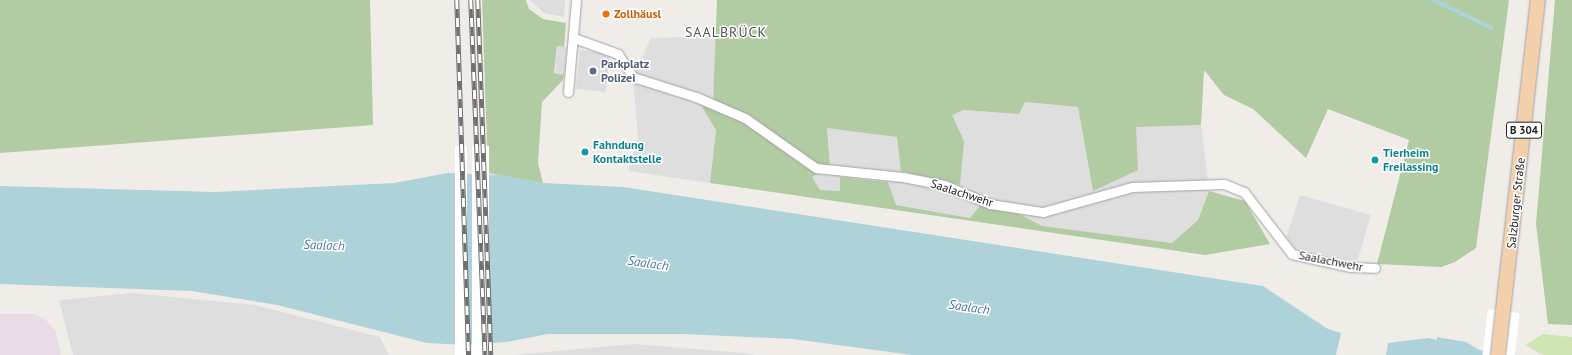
<!DOCTYPE html>
<html>
<head>
<meta charset="utf-8">
<style>
  body { margin:0 }
  #map { position:relative; width:1572px; height:355px; overflow:hidden; background:#f0ede9; font-family:"PT Sans",sans-serif }
  div>[style] { position:absolute }
  [style*='--x'] { left:calc(var(--x)*1px); top:calc(var(--y)*1px); width:calc(var(--w)*1px); rotate:calc(var(--a)*1deg) }
  .residential>* { inset:0; background:#dfdede }
  .industrial>* { inset:0; background:#e9dbe7 }
  .grass>* { inset:0; background:#cfe5b4 }
  .forest>* { inset:0; background:#b1cba2 }
  .parking>* { inset:0; background:#ddd; transform-origin:0 0 }
  .water>* { inset:0; background:#aed2d9 }
  .pier>* { inset:0; background:#fff; transform-origin:0 0 }
  .stream>* { height:3.5px; margin:-1.75px; padding:0 1.75px; transform-origin:1.75px; border-radius:1.75px; background:#aed2d9 }
  .roads { filter:drop-shadow(0 0 1px #a2a2a2) drop-shadow(0 0 1px #a2a2a2) }
  .minor>* { height:9px; margin:-4.5px; padding:0 4.5px; transform-origin:4.5px; border-radius:4.5px; background:#fff }
  .primary>* { height:14px; margin:-7px; padding:0 7px; transform-origin:7px; border-radius:7px; background:#f3cfab }
  .rail>* { height:4.5px; margin-top:-2.25px; transform-origin:0; background:repeating-linear-gradient(90deg,#fff 0 9px,#6f6f6f 0 18px); box-sizing:border-box; border-block:1px solid #6f6f6f }
  .dots>* { width:11px; height:11px; translate:-50% -50%; box-sizing:border-box; border:2px solid #fff; border-radius:50% }
  span { translate:-50% -50%; white-space:nowrap; text-align:center; line-height:1.15; -webkit-text-stroke:3px #fff; paint-order:stroke }
  .shield-label span { padding:1px 3px; background:#fff; border:1px solid; border-radius:3px; -webkit-text-stroke-width:0 }
  .shield-label { font-size:11px; color:#212121; font-weight:700 }
  .food-label { font-size:12px; color:#c56008; font-weight:700 }
  .left { translate:0 -50%; text-align:left }
  .service-label { font-size:12px; color:#4e5e75; font-weight:700 }
  .culture-label { font-size:12px; color:#0d838f; font-weight:700 }
  .street-label { font-size:12px; color:#212121 }
  .water-label { font-size:13px; color:#4f7999; font-style:italic }
  .quarter-label { font-size:14px; color:#545454; letter-spacing:1px }
</style>
</head>
<body>
<div id="map">
  <div class="residential">
    <i style="clip-path:polygon(716px 36px,713px 104px,696px 97px,716px 130px,710px 183px,628px 171px,638px 139px,633px 77px,651px 38px)"></i>
    <i style="clip-path:polygon(1025px 102px,1078px 107px,1093px 191px,1136px 127px,1201px 125px,1209px 191px,1198px 220px,1172px 243px,1099px 235px,1042px 226px,987px 197px,970px 218px,896px 205px,888px 182px,840px 177px,840px 191px,820px 190px,811px 176px,830px 167px,827px 128px,964px 141px,951px 115px,964px 110px,1019px 114px)"></i>
    <i style="clip-path:polygon(1300px 195px,1371px 215px,1357px 262px,1295px 248px,1286px 238px)"></i>
    <i style="clip-path:polygon(132px 293px,255px 305px,380px 337px,389px 355px,73px 355px,59px 300px)"></i>
    <i style="clip-path:polygon(633px 344px,744px 353px,756px 355px,513px 355px)"></i>
  </div>
  <div class="industrial">
    <i style="clip-path:polygon(0 314px,34px 314px,45px 319px,56px 332px,61px 355px,0 355px)"></i>
  </div>
  <div class="grass">
    <i style="clip-path:polygon(1543px 334px,1572px 337px,1572px 355px,1543px 355px,1525px 345px)"></i>
  </div>
  <div class="forest">
    <i style="clip-path:polygon(0 0,370px 0,373px 125px,0 153px)"></i>
    <i style="clip-path:polygon(482px 0,526px 0,529px 9px,543px 19px,566px 23px,564px 47px,557px 46px,554px 73px,564px 74px,563px 80px,542px 102px,538px 163px,543px 183px,488px 173px)"></i>
    <i style="clip-path:polygon(717px 0,1509px 0,1476px 248px,1455px 262px,1441px 267px,1377px 264px,1409px 140px,1328px 109px,1306px 158px,1253px 109px,1224px 95px,1204px 70px,1201px 125px,1136px 127px,1138px 170px,1093px 191px,1078px 107px,1025px 102px,1019px 114px,964px 110px,952px 115px,964px 141px,960px 185px,901px 171px,897px 137px,827px 128px,830px 167px,812px 177px,820px 190px,840px 191px,840px 177px,888px 182px,896px 205px,970px 218px,987px 197px,1042px 226px,1172px 243px,1198px 220px,1209px 191px,1245px 201px,1270px 244px,1205px 255px,710px 183px,716px 130px,696px 97px,713px 104px)"></i>
    <i style="clip-path:polygon(1555px 0,1572px 0,1572px 325px,1548px 324px,1536px 224px)"></i>
  </div>
  <div class="parking">
    <i style="clip-path:polygon(530px 0,565px 0,564px 17px,544px 13px)"></i>
    <i style="left:557px;top:46px;width:13px;height:28px;rotate:4deg"></i>
    <i style="left:580px;top:50px;width:30px;height:39px;rotate:6deg"></i>
  </div>
  <div class="water">
    <i style="clip-path:polygon(448px 173px,501px 175px,543px 183px,623px 187px,1263px 286px,1328px 329px,1341px 333px,1336px 355px,912px 355px,793px 339px,684px 334px,548px 334px,507px 342px,465px 345px,427px 343px,277px 305px,192px 291px,0 284px,0 186px,215px 192px,394px 183px)"></i>
    <i style="clip-path:polygon(1437px 337px,1466px 342px,1479px 350px,1507px 355px,1386px 355px,1388px 343px,1428px 338px,1437px 340px)"></i>
  </div>
  <div class="pier">
    <i style="left:455px;top:146px;width:12px;height:209px"></i>
    <i style="left:472px;top:146px;width:17px;height:209px"></i>
    <i style="left:1488px;top:309px;width:32px;height:46px;rotate:7deg"></i>
  </div>
  <div class="stream">
    <i style="--x:1434;--y:0;--w:64;--a:25.8"></i>
  </div>
  <div class="roads">
    <div class="minor">
      <i style="--x:574;--y:38;--w:47;--a:20"></i>
      <i style="--x:618;--y:54;--w:27;--a:57"></i>
      <i style="--x:633;--y:77;--w:66;--a:17.6"></i>
      <i style="--x:696;--y:97;--w:53;--a:23.2"></i>
      <i style="--x:745;--y:118;--w:87;--a:35.2"></i>
      <i style="--x:816;--y:168;--w:87;--a:5.9"></i>
      <i style="--x:903;--y:177;--w:42;--a:11"></i>
      <i style="--x:944;--y:185;--w:50;--a:22.4"></i>
      <i style="--x:990;--y:204;--w:54;--a:8.6"></i>
      <i style="--x:1043;--y:212;--w:92;--a:-15.7"></i>
      <i style="--x:1132;--y:187;--w:92;--a:-1.9"></i>
      <i style="--x:1224;--y:184;--w:22;--a:22"></i>
      <i style="--x:1244;--y:192;--w:78;--a:52.3"></i>
      <i style="--x:1292;--y:254;--w:59;--a:12.6"></i>
      <i style="--x:1350;--y:267;--w:25;--a:2"></i>
      <i style="--x:568;--y:92;--w:92;--a:-85"></i>
    </div>
    <div class="primary">
      <i style="--x:1498;--y:355;--w:357;--a:-83.6"></i>
    </div>
  </div>
  <div class="rail">
    <i style="--x:457;--y:0;--w:355;--a:88.1"></i>
    <i style="--x:471;--y:0;--w:355;--a:87.7"></i>
    <i style="--x:478;--y:0;--w:355;--a:87.9"></i>
  </div>
  <div class="dots">
    <i style="left:606px;top:14px;background:#e8710a"></i>
    <i style="left:593px;top:71px;background:#5c6f8a"></i>
    <i style="left:585px;top:152px;background:#0f9aa8"></i>
    <i style="left:1375px;top:160px;background:#0f9aa8"></i>
  </div>
  <div class="shield-label">
    <span style="left:1524px;top:130px">B 304</span>
  </div>
  <div class="food-label">
    <span class="left" style="left:614px;top:14px">Zollhäusl</span>
  </div>
  <div class="service-label">
    <span class="left" style="left:601px;top:71px">Parkplatz<br>Polizei</span>
  </div>
  <div class="culture-label">
    <span class="left" style="left:593px;top:152px">Fahndung<br>Kontaktstelle</span>
    <span class="left" style="left:1383px;top:160px">Tierheim<br>Freilassing</span>
  </div>
  <div class="street-label">
    <span style="left:962px;top:193px;rotate:18deg">Saalachwehr</span>
    <span style="left:1516px;top:203px;rotate:-84deg">Salzburger Straße</span>
    <span style="left:1331px;top:261px;rotate:11deg">Saalachwehr</span>
  </div>
  <div class="water-label">
    <span style="left:324px;top:246px;rotate:2deg">Saalach</span>
    <span style="left:648px;top:264px;rotate:8deg">Saalach</span>
    <span style="left:969px;top:308px;rotate:8deg">Saalach</span>
  </div>
  <div class="quarter-label">
    <span style="left:726px;top:32px">SAALBRÜCK</span>
  </div>
</div>
</body>
</html>
